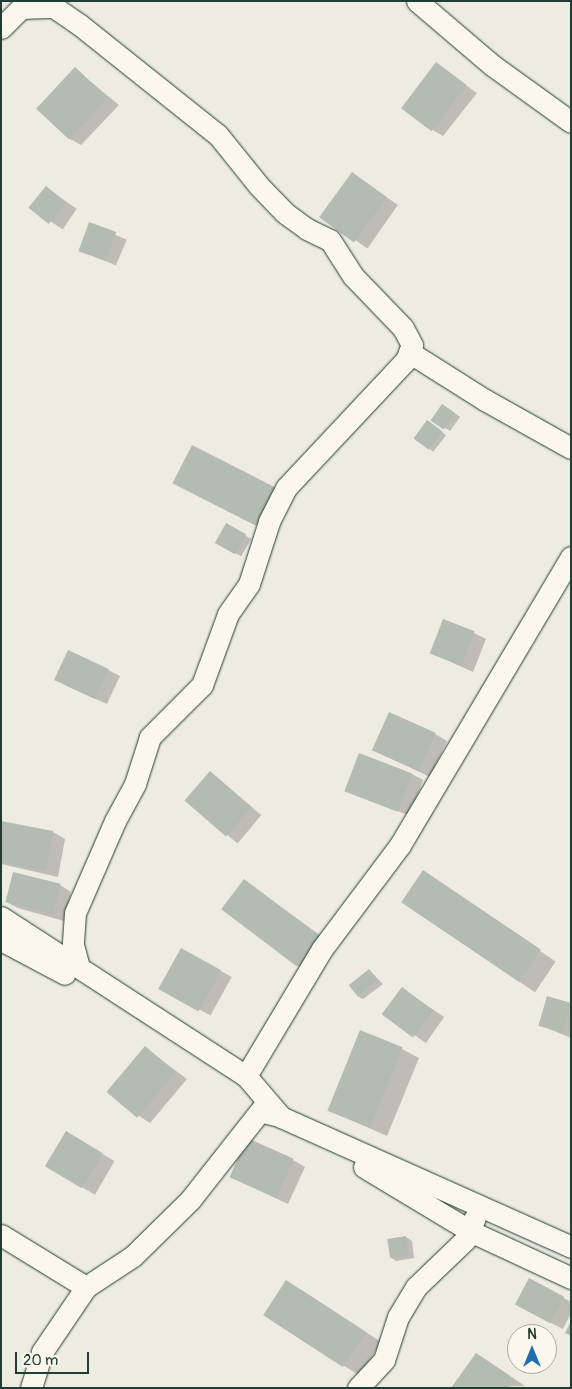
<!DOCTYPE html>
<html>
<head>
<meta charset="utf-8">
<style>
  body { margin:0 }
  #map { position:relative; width:572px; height:1389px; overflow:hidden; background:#eeece1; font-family:Pangolin,sans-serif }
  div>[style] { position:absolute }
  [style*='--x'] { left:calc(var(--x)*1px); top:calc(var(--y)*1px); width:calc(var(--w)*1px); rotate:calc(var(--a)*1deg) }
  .shadow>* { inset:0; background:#0003; transform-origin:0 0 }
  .building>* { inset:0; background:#b4bbb0; transform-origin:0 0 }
  .roads { filter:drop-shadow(0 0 1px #1f3d34) drop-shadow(0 0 1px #1f3d34) }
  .street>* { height:21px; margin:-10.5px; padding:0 10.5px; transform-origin:10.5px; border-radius:10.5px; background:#fbf7ec }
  span { translate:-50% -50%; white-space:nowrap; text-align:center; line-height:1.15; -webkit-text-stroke:5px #fbf7ec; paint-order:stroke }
  .frame { position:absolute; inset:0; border:2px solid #1f3d34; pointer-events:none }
  .north { position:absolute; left:507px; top:1324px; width:50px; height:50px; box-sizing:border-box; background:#fbf7ec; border:1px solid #a3ada2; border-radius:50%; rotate:0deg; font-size:14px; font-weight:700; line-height:20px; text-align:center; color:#1f3d34 }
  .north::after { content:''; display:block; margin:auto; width:18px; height:22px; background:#1f6fb2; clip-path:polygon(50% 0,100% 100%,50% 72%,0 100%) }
  .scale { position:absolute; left:15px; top:1352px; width:74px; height:22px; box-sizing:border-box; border:2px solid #1f3d34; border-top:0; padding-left:6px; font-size:15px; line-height:18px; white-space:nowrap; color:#1f3d34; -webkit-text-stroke:4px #fbf7ec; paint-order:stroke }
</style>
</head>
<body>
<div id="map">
  <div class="shadow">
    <i style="clip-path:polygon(436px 64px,477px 93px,443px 136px,431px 129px)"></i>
    <i style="clip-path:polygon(75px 69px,119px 105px,81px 145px,70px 139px)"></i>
    <i style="left:352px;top:173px;width:56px;height:53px;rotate:35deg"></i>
    <i style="left:46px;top:188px;width:37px;height:25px;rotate:34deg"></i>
    <i style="left:90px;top:224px;width:40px;height:28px;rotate:23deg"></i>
    <i style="clip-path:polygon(448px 408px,460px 417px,450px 431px,432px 420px)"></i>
    <i style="left:428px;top:421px;width:23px;height:21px;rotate:38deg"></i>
    <i style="left:227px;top:525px;width:28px;height:20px;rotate:30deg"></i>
    <i style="clip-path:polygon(474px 633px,486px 639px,473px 672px,431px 653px)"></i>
    <i style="clip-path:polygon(108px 670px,120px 676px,107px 704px,67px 686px)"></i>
    <i style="clip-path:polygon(435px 734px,447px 741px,430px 777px,373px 750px)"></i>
    <i style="left:210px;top:772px;width:67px;height:37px;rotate:40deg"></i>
    <i style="clip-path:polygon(412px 774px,423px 780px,410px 816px,346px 790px)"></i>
    <i style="clip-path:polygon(2px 822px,53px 832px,65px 839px,58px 877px,1px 864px)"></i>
    <i style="left:423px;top:872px;width:160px;height:37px;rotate:34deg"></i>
    <i style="clip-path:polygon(14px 873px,60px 885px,71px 892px,64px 921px,18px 908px,6px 902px)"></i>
    <i style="clip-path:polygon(245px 881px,335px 946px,313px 975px,296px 965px)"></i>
    <i style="left:181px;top:949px;width:58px;height:44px;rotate:29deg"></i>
    <i style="clip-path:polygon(369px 970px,383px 984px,363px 999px,357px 996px)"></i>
    <i style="clip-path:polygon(413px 996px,444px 1017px,426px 1043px,383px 1014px)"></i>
    <i style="clip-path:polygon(548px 998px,571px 1005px,571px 1038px,540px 1025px)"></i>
    <i style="clip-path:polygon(145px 1048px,187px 1079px,150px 1123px,139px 1116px)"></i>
    <i style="clip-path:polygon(402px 1049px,419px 1058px,387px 1136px,329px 1110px)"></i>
    <i style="left:66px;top:1133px;width:56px;height:39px;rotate:30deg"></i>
    <i style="clip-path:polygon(293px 1160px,305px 1167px,288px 1204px,231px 1177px)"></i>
    <i style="clip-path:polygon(406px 1237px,412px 1241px,414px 1258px,396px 1261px,390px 1257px,388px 1240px)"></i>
    <i style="clip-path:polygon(529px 1279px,571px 1302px,571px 1313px,563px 1329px,528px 1311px)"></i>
    <i style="clip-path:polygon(303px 1291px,381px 1342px,360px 1376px,264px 1315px)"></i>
    <i style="clip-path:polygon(477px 1354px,488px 1361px,525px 1386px,453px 1388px)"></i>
  </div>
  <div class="building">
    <i style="left:436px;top:62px;width:38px;height:58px;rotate:37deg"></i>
    <i style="left:75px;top:67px;width:45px;height:57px;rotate:43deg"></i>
    <i style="left:352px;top:172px;width:43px;height:56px;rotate:36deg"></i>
    <i style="left:46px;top:186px;width:26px;height:28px;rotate:39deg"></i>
    <i style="left:89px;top:222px;width:29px;height:31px;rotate:20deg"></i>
    <i style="left:442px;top:404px;width:16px;height:20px;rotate:35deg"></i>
    <i style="left:427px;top:420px;width:19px;height:23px;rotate:36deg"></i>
    <i style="left:192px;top:445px;width:94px;height:43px;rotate:27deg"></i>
    <i style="left:226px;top:523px;width:23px;height:23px;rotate:29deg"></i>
    <i style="left:443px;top:619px;width:34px;height:37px;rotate:21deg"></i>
    <i style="left:68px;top:650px;width:45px;height:33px;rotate:25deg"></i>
    <i style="left:389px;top:712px;width:51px;height:42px;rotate:24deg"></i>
    <i style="left:359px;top:753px;width:57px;height:41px;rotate:21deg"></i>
    <i style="left:210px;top:771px;width:55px;height:39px;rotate:41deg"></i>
    <i style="clip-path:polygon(1px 821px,53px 831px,46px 871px,1px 862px)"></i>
    <i style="left:423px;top:870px;width:142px;height:39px;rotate:34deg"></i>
    <i style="left:13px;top:872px;width:49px;height:31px;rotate:14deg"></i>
    <i style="left:244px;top:879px;width:94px;height:38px;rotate:37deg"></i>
    <i style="left:181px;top:948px;width:46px;height:47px;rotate:29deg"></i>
    <i style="left:369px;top:969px;width:14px;height:26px;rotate:51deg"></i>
    <i style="left:402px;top:987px;width:39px;height:34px;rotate:37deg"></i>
    <i style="left:547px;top:996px;width:25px;height:31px;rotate:16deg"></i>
    <i style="left:360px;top:1030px;width:46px;height:87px;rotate:22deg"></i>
    <i style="left:145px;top:1046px;width:40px;height:60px;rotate:40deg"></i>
    <i style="left:66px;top:1131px;width:43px;height:41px;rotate:31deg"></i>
    <i style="left:247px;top:1138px;width:51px;height:43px;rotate:24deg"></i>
    <i style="left:406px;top:1236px;width:19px;height:19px;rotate:81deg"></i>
    <i style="left:529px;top:1278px;width:40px;height:30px;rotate:28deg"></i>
    <i style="left:286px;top:1280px;width:95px;height:42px;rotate:33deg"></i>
    <i style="clip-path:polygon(571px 1321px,571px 1336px,565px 1333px)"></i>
    <i style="clip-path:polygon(476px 1353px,514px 1379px,507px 1388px,451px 1388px)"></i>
  </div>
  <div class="roads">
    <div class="street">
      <i style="--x:45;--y:1;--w:42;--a:34.4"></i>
      <i style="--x:80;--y:25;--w:176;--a:38.6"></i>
      <i style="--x:218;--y:135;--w:65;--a:51.2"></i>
      <i style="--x:259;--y:186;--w:37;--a:46"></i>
      <i style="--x:285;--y:213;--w:27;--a:36"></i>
      <i style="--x:307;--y:229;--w:25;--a:26"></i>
      <i style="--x:330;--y:240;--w:43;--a:57.4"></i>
      <i style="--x:353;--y:276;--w:72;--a:46.1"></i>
      <i style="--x:403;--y:328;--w:19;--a:62"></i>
      <i style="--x:412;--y:345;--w:16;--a:112"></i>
      <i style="--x:406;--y:360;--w:175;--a:133.2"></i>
      <i style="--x:286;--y:488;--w:38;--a:117"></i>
      <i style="--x:269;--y:522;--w:65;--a:107.9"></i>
      <i style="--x:249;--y:584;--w:37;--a:125"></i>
      <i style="--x:228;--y:614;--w:76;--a:110.1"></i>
      <i style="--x:202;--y:685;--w:74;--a:135"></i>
      <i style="--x:150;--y:737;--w:49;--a:107.7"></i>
      <i style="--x:135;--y:784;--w:42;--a:118.4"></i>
      <i style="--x:115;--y:821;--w:100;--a:113.5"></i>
      <i style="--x:75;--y:913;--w:32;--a:94"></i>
      <i style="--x:73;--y:945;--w:23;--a:75"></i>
      <i style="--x:417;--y:1;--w:99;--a:40.5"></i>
      <i style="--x:492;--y:65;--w:97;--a:35.8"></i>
      <i style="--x:1;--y:28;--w:28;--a:-45"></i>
      <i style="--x:21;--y:8;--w:33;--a:-2"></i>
      <i style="--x:409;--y:352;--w:90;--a:32.3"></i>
      <i style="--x:485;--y:400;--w:98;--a:29.2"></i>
      <i style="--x:1;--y:917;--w:292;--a:33"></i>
      <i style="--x:246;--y:1076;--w:54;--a:49.5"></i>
      <i style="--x:281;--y:1117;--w:318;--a:24.1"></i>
      <i style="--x:1;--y:940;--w:72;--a:28"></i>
      <i style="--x:246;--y:1076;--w:148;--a:-59.1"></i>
      <i style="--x:322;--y:949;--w:130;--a:-53.1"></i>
      <i style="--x:400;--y:845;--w:335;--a:-59.3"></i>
      <i style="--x:364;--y:1167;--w:126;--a:31"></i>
      <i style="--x:472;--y:1232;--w:109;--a:24.9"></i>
      <i style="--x:1;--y:1235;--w:100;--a:31.5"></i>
      <i style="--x:31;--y:1388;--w:38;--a:-73"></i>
      <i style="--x:42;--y:1352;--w:78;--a:-55.9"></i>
      <i style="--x:86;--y:1287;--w:56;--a:-33.4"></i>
      <i style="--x:133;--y:1256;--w:80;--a:-44.5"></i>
      <i style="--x:190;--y:1200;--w:120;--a:-51.8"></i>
      <i style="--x:264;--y:1106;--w:6;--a:99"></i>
      <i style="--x:263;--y:1112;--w:13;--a:13"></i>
      <i style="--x:358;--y:1388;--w:38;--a:-47"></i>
      <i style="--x:384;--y:1360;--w:45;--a:-72"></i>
      <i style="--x:398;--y:1317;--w:35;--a:-59"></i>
      <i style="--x:416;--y:1287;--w:68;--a:-43.8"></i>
      <i style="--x:465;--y:1240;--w:24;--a:-66"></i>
    </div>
  </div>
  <div class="frame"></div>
  <div class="north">N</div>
  <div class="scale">20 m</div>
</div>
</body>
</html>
